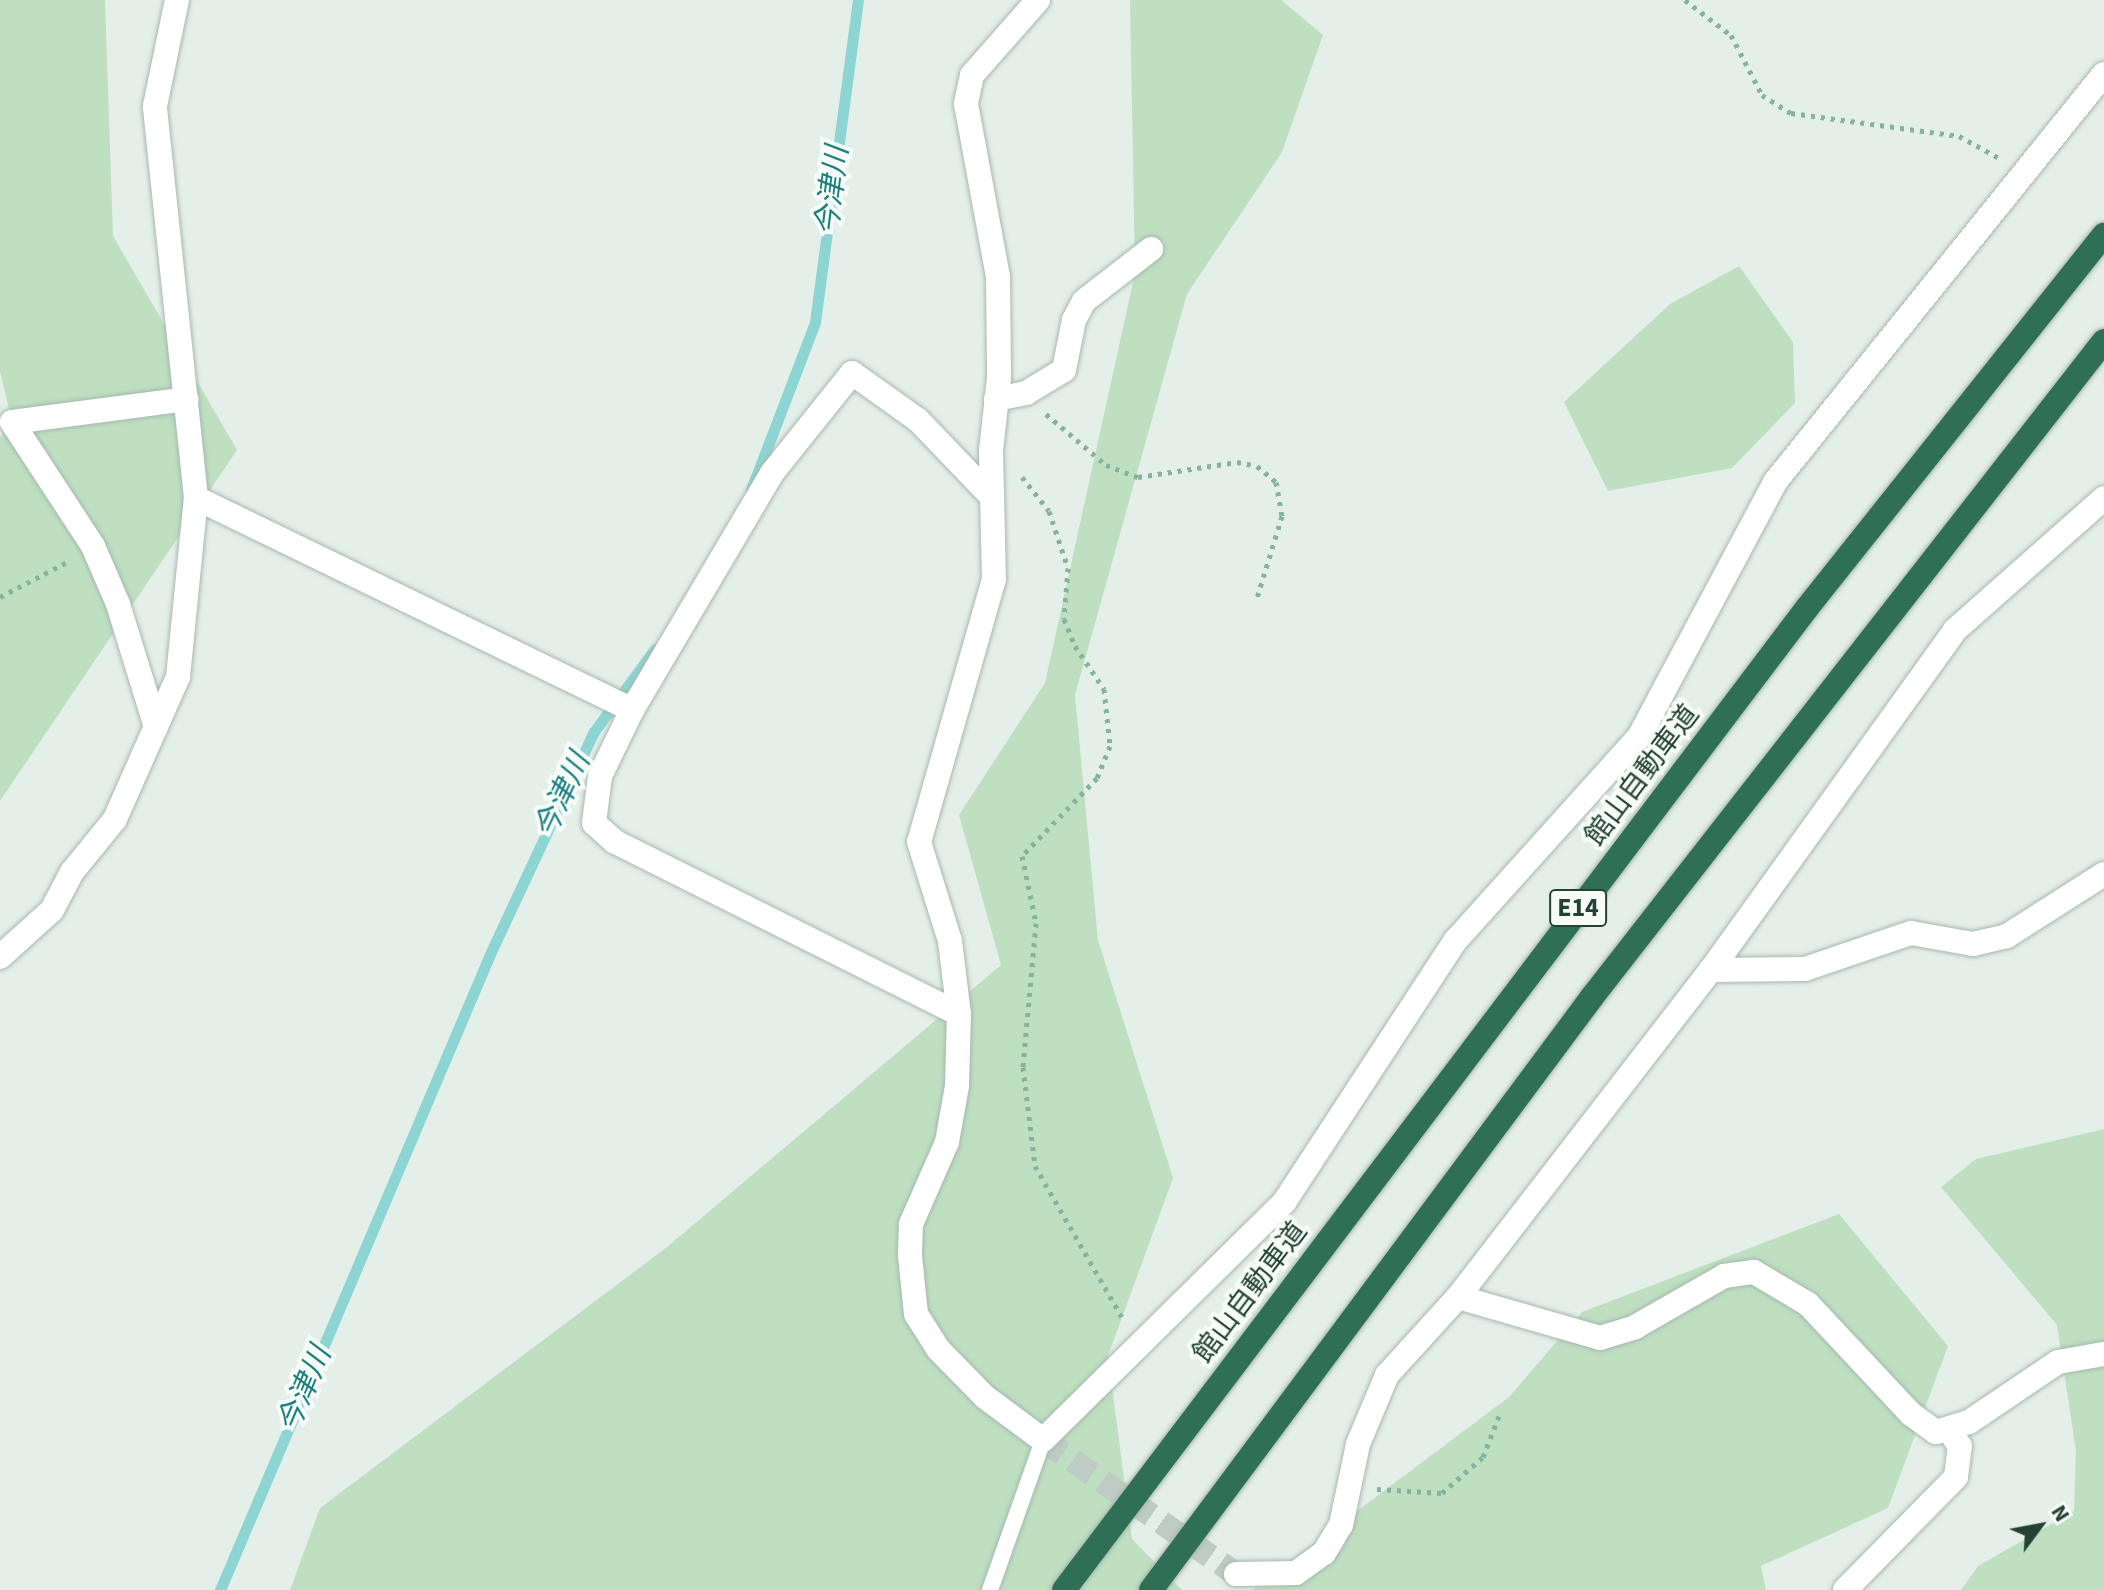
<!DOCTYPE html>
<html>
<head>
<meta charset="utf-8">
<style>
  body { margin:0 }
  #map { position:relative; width:2104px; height:1590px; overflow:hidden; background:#e5efe9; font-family:"Source Sans 3","Noto Sans JP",sans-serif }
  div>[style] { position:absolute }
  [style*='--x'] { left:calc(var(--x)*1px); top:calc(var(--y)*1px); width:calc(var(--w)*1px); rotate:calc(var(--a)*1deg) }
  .green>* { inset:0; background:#bee0c1 }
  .stream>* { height:11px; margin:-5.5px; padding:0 5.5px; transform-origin:5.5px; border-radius:5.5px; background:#8dd5d3 }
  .street-tunnel>* { height:24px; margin-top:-12px; transform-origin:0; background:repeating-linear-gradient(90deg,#beccc5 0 24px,transparent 0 36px) }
  .path>* { height:5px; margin-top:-2.5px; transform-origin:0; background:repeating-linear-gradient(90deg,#85b39d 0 4px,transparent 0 10px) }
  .roads { filter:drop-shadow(0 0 2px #a7b8af) drop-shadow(0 0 2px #a7b8af) }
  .lane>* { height:16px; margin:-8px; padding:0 8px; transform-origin:8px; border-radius:8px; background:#fff }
  .street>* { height:24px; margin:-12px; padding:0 12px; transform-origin:12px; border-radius:12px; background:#fff }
  .secondary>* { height:24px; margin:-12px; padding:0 12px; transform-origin:12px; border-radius:12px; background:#fff }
  .highway>* { height:24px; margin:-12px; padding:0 12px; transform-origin:12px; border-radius:12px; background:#2e6f56 }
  span { translate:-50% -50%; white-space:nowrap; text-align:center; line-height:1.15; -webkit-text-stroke:8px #f6fbf8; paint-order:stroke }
  .shield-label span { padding:2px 6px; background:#f6fbf8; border:2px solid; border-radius:6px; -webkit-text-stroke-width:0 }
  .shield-label { font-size:26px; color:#234234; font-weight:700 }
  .street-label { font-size:28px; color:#234234 }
  .water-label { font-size:30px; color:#1b8080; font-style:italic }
  .north { position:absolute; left:2000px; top:1486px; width:80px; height:80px; -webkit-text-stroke:6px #f6fbf8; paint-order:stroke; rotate:58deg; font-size:22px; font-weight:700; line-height:32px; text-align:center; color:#234234 }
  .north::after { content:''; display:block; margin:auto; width:28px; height:36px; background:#234234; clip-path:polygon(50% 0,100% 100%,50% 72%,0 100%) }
</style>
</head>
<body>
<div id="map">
  <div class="green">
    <i style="clip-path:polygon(0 0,105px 0,113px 236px,237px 450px,0 801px,0 437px,12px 422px,0 371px)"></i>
    <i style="clip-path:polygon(1130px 0,1281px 0,1323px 35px,1282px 152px,1187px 294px,1075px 695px,1098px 940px,1173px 1178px,1108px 1356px,1132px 1539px,1182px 1590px,290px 1590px,320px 1508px,667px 1247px,1001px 965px,959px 815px,1045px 683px,1135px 273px)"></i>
    <i style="clip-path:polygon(1739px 266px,1793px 342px,1795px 403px,1732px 468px,1608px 491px,1564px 402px,1670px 304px)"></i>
    <i style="clip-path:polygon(2104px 1129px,2104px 1590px,1961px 1590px,1978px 1566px,2074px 1511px,2076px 1451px,2057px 1325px,1941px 1187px,1976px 1159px)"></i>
    <i style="clip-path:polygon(1839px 1214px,1948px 1346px,1888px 1508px,1761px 1566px,1766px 1590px,1252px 1590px,1509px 1397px,1582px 1312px)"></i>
  </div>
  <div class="stream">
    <i style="--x:751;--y:490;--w:180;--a:-69.1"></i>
    <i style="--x:815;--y:322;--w:325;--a:-82.4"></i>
    <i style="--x:220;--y:1590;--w:693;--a:-66.99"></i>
    <i style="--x:491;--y:952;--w:242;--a:-65"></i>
    <i style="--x:593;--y:733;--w:104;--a:-53.6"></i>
  </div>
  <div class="street-tunnel">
    <i style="--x:1043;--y:1440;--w:235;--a:34.8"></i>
  </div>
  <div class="path">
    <i style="--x:1685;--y:0;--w:58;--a:37.3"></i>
    <i style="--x:1731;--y:35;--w:68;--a:62.7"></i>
    <i style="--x:1762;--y:95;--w:34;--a:32"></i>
    <i style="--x:1791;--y:113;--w:170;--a:7.8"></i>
    <i style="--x:1959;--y:136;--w:46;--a:28.8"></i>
    <i style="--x:1046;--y:414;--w:79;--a:40.4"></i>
    <i style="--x:1106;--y:465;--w:34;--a:21"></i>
    <i style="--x:1138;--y:477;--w:100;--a:-8.6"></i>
    <i style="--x:1237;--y:462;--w:20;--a:11"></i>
    <i style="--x:1257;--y:466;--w:25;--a:40"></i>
    <i style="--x:1276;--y:482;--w:35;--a:80"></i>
    <i style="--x:1282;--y:516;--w:86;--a:107"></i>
    <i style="--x:1022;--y:477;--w:43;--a:51.5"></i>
    <i style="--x:1049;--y:511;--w:60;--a:71.6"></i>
    <i style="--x:1068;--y:568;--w:51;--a:94.5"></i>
    <i style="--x:1064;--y:619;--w:29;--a:68"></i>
    <i style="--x:1075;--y:646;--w:52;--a:56"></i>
    <i style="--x:1104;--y:689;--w:57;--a:84"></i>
    <i style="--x:1110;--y:746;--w:35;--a:112"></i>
    <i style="--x:1097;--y:778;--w:108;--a:133.9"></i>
    <i style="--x:1022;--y:856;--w:68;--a:78.2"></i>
    <i style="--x:1036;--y:923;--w:145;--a:95.2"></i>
    <i style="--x:1023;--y:1067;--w:100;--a:83.1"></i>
    <i style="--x:1035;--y:1166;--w:179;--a:60.1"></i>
    <i style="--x:0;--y:597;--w:78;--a:-27.6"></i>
    <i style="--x:1377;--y:1489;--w:65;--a:3.5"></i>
    <i style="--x:1442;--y:1493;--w:55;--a:-41.3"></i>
    <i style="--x:1483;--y:1457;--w:44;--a:-68.7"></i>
  </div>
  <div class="roads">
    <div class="lane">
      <i style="--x:990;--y:1590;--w:159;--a:-70.5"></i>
    </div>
    <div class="street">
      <i style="--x:1038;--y:0;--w:100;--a:131.3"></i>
      <i style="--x:972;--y:75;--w:30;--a:102"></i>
      <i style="--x:966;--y:104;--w:176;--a:79.5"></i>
      <i style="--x:998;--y:277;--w:101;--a:89.4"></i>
      <i style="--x:999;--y:378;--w:72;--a:96.3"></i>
      <i style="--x:991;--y:450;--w:129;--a:88.7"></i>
      <i style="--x:994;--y:579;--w:273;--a:105.9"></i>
      <i style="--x:919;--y:842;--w:104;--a:72.6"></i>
      <i style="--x:950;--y:941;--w:74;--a:83"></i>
      <i style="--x:959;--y:1014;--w:72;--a:91.6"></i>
      <i style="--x:957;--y:1086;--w:57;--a:100.1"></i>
      <i style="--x:947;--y:1142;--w:90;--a:113.7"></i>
      <i style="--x:911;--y:1224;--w:32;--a:92"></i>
      <i style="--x:910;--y:1256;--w:58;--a:84.1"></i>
      <i style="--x:916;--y:1314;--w:41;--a:57.8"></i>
      <i style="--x:938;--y:1349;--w:67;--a:45.6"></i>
      <i style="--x:985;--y:1397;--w:72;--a:36.6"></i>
      <i style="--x:1043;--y:1440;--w:340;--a:-44.6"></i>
      <i style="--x:1285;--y:1201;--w:312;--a:-56.8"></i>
      <i style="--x:1456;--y:940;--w:273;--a:-48"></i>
      <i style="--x:1639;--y:737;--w:289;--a:-61.9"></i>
      <i style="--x:1775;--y:482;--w:524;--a:-51.12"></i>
      <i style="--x:996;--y:399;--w:31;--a:-11"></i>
      <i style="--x:1026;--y:393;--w:44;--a:-31.2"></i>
      <i style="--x:1064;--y:370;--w:51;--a:-78.7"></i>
      <i style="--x:1074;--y:320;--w:21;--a:-62"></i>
      <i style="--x:1084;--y:301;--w:85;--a:-37.8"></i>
      <i style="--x:196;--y:498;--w:485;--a:25.9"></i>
      <i style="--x:156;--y:727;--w:129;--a:-107.2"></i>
      <i style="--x:118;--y:604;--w:63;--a:-113.3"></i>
      <i style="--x:93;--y:546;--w:148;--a:-123.2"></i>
      <i style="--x:12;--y:422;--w:176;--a:-7.5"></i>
      <i style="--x:1711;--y:970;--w:94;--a:-0.6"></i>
      <i style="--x:1805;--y:969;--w:112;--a:-18.8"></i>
      <i style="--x:1911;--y:933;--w:63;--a:10.1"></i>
      <i style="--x:1973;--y:944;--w:35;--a:-13"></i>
      <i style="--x:2007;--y:936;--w:115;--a:-32.6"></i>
      <i style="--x:959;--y:1014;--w:385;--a:-153.4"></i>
      <i style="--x:615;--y:842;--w:28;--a:-138"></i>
      <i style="--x:594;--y:823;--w:47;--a:-82.7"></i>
      <i style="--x:600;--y:776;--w:73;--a:-64.1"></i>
      <i style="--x:632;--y:710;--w:275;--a:-59.4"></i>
      <i style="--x:772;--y:473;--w:128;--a:-51.3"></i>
      <i style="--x:852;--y:373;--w:81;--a:35.5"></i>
      <i style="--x:918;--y:420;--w:105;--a:46.2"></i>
      <i style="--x:1458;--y:1297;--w:148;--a:16.1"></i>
      <i style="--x:1600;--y:1338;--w:37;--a:-17"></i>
      <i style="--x:1635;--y:1327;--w:103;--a:-29.8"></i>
      <i style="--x:1724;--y:1276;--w:30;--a:-8"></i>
      <i style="--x:1754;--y:1272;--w:63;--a:30.7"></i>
      <i style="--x:1808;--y:1304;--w:151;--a:46.9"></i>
      <i style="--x:1911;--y:1414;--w:31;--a:36"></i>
      <i style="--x:1936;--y:1432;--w:34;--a:-17"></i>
      <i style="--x:1969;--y:1422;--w:107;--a:-34"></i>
      <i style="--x:2058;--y:1362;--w:47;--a:-9.9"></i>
      <i style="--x:1236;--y:1574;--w:60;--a:-1"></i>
      <i style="--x:1296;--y:1573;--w:34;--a:-36"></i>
      <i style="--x:1324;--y:1553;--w:33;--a:-59"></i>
      <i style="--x:1341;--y:1525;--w:83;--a:-78.1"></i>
      <i style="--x:1358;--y:1444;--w:75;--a:-67.2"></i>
      <i style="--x:1387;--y:1375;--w:105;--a:-47.7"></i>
      <i style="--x:1458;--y:1297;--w:413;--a:-52.3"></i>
      <i style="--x:1711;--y:970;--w:418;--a:-54.3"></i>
      <i style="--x:1955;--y:630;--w:199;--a:-41.5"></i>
      <i style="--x:1845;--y:1590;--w:158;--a:-45.5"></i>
      <i style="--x:1956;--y:1477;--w:31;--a:-83"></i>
      <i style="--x:1960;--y:1446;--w:17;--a:-126"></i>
    </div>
    <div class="secondary">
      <i style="--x:0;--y:957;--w:70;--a:-42.1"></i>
      <i style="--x:52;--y:910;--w:43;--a:-62.2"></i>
      <i style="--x:72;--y:872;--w:68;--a:-50.9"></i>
      <i style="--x:115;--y:819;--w:155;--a:-66.1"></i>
      <i style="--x:178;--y:677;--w:180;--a:-84.3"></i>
      <i style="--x:196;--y:498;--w:394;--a:-96"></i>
      <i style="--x:155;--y:106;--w:108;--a:-78.3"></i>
    </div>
    <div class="highway">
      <i style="--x:1064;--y:1590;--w:1231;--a:-52.89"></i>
      <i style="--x:1807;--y:608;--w:477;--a:-51.5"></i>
      <i style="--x:1151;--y:1590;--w:739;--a:-53.36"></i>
      <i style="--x:1592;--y:997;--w:832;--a:-52.03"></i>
    </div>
  </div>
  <div class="shield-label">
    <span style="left:1578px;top:908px">E14</span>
  </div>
  <div class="street-label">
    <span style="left:1642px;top:775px;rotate:-53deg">館山自動車道</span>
    <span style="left:1250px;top:1292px;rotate:-53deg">館山自動車道</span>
  </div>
  <div class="water-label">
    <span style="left:833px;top:191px;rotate:-83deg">今津川</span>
    <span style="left:563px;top:796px;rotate:-65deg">今津川</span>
    <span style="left:305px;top:1390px;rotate:-67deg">今津川</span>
  </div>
  <div class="north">N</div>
</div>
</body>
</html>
